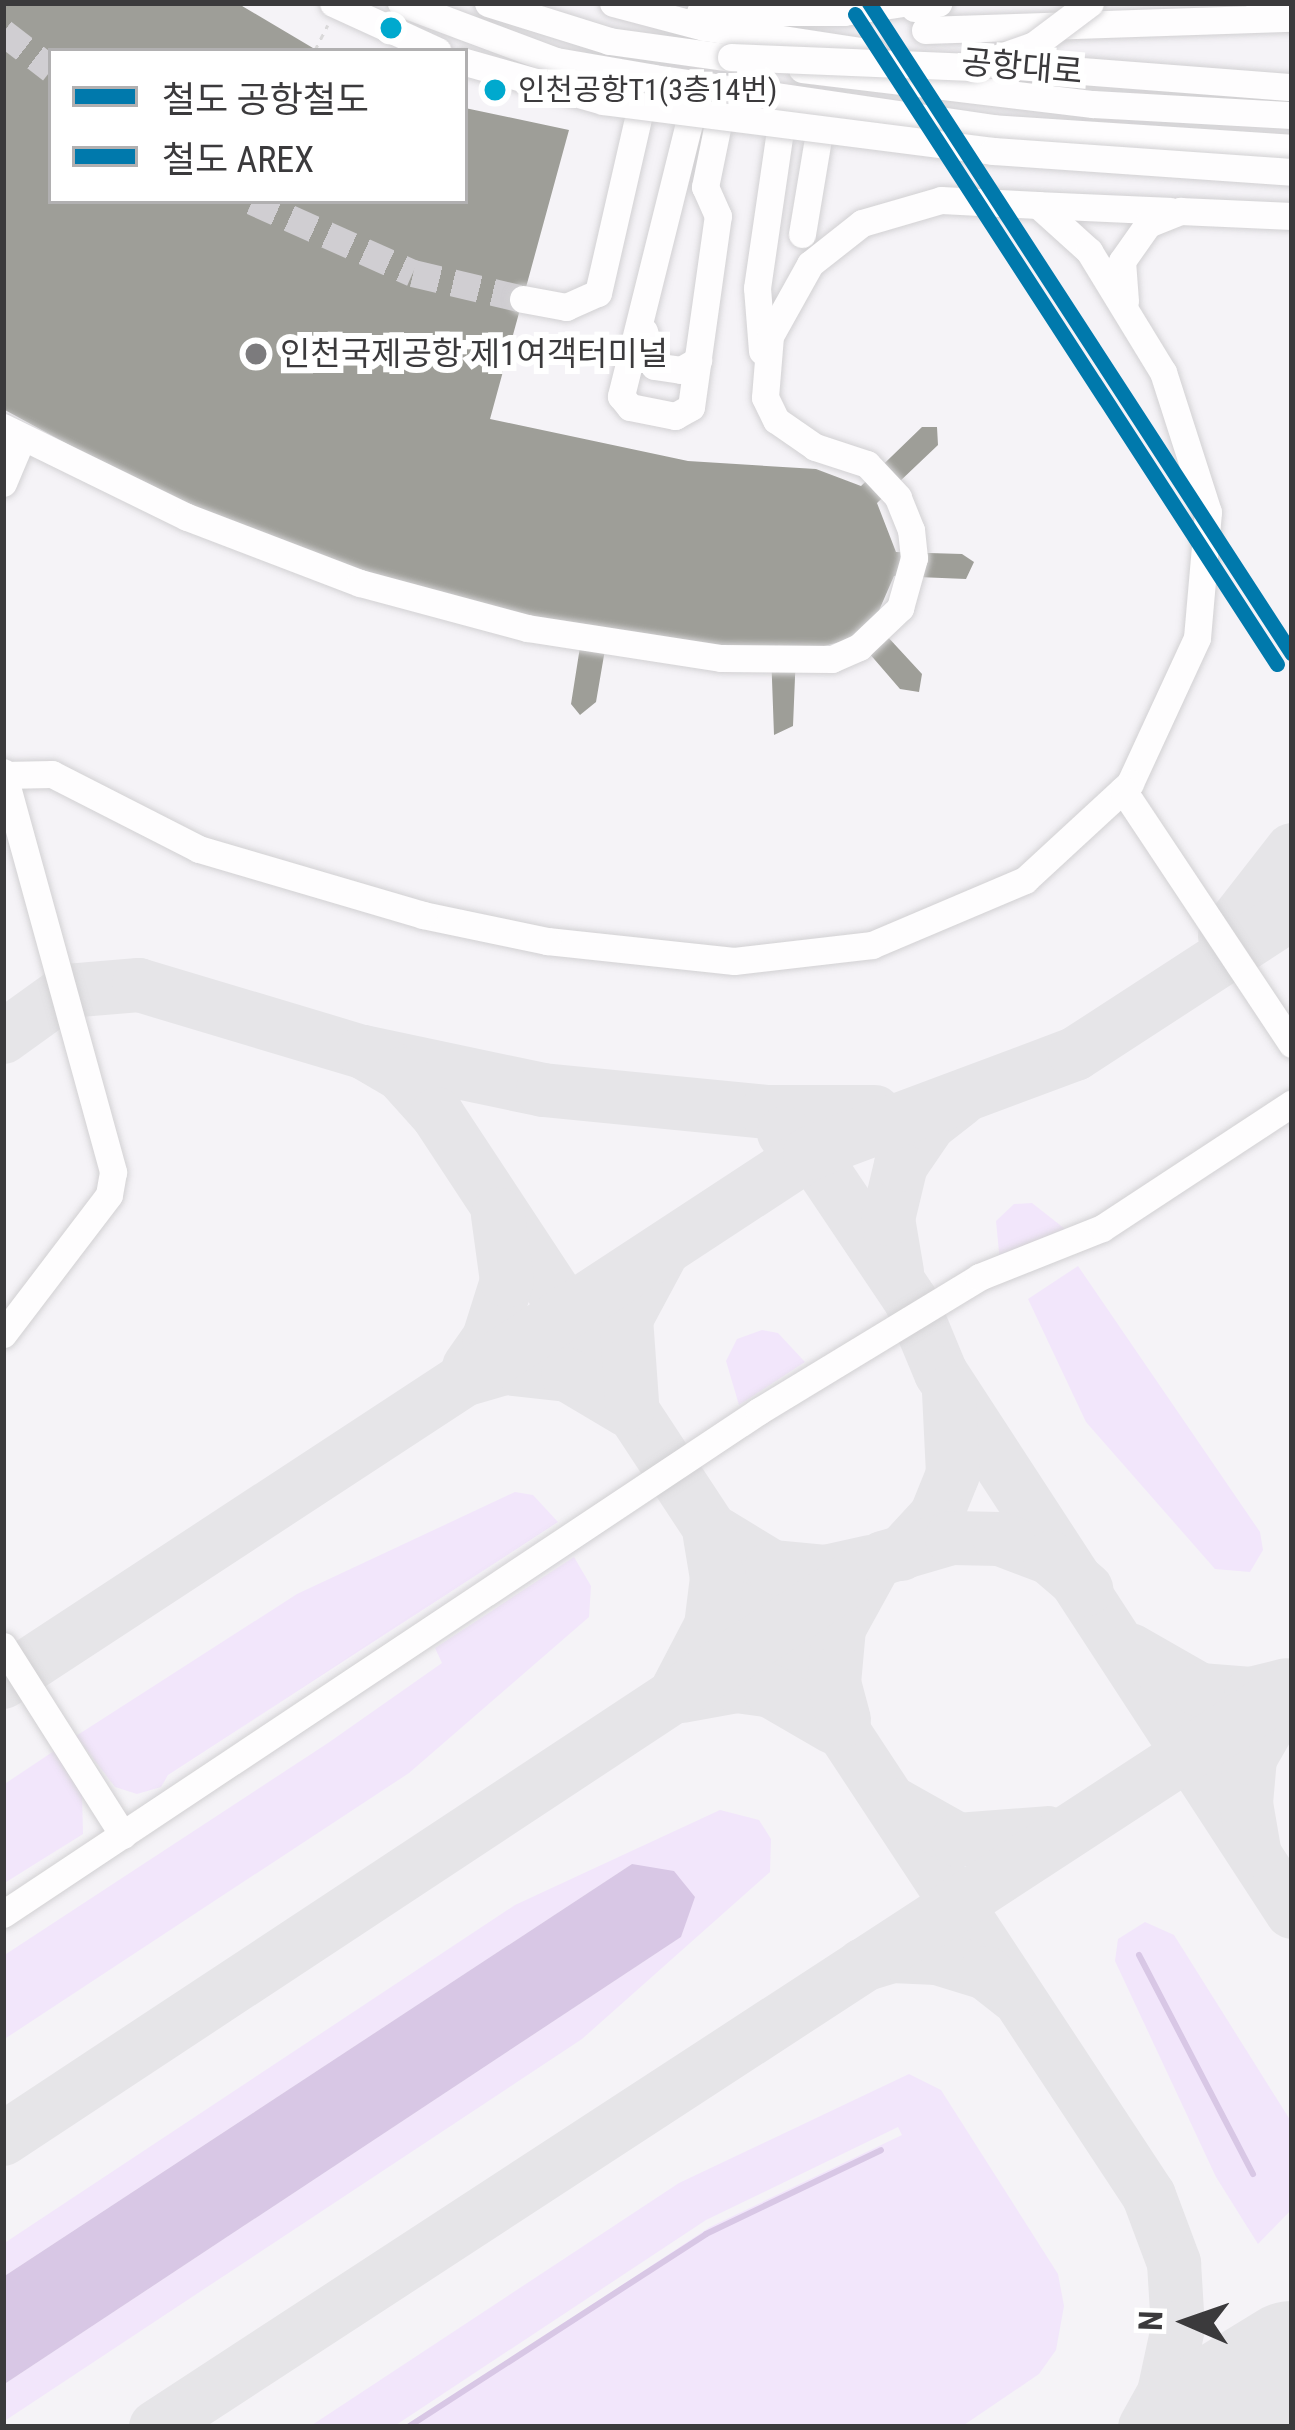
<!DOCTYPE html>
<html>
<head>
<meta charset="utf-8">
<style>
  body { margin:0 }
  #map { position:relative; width:1295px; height:2430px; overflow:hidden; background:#f5f3f7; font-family:"Roboto Condensed","Noto Sans KR",sans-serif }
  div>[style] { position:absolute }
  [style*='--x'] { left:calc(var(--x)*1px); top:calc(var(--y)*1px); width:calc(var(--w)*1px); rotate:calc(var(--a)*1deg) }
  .green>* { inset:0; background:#f2e6fb }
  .water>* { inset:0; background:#d8c7e5 }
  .stream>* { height:6px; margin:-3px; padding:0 3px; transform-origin:3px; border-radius:3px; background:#d8c7e5 }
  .taxiway>* { height:54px; margin:-27px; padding:0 27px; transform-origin:27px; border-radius:27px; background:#e6e5e8 }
  .runway>* { height:132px; margin:-66px; padding:0 66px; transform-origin:66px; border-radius:66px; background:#e6e5e8 }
  .building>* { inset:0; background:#9e9e98 }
  .minor-tunnel>* { height:27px; margin-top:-13.5px; transform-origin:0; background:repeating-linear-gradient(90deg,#d0ced2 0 27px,transparent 0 41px) }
  .path>* { height:3px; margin-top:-1.5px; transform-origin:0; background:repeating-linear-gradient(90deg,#dad9da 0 6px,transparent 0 12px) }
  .roads { filter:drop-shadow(0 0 3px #d2d1d3) drop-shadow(0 0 3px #d2d1d3) }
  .minor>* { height:27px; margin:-13.5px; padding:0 13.5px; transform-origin:13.5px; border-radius:13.5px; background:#fefdfe }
  .bridges { filter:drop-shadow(0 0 3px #d2d1d3) drop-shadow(0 0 3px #d2d1d3) }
  .minor-bridge>* { height:27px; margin:-13.5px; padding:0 13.5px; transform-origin:13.5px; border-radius:13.5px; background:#fefdfe }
  .rail-1>* { height:15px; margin:-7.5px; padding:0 7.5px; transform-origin:7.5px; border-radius:7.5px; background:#0079ac }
  .rail-2>* { height:15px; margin:-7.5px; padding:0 7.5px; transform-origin:7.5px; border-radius:7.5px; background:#0079ac }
  .dots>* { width:33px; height:33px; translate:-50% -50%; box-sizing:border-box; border:6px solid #fff; border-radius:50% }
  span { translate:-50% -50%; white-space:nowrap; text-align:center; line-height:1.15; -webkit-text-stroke:12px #fff; paint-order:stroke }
  .bus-label { font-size:30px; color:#3b3a3c }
  .left { translate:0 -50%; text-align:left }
  .street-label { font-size:33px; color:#3b3a3c }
  .poi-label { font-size:33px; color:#3b3a3c }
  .frame { position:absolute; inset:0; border:6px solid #3b3a3c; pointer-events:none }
  .legend { position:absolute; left:48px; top:48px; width:420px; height:156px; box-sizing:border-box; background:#fff; border:3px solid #b1b0b1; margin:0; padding:15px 21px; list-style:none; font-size:36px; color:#3b3a3c }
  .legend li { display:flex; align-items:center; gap:24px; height:60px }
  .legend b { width:60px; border:3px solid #b1b0b1 }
  .north { position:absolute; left:1127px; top:2262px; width:120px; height:120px; -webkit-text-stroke:9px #fff; paint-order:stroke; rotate:272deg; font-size:33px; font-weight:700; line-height:48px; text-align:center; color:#3b3a3c }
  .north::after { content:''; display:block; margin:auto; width:42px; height:54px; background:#3b3a3c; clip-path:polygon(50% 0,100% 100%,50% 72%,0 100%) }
</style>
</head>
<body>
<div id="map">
  <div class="green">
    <i style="clip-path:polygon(1032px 1203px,1074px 1236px,1000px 1262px,996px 1221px,1014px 1204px)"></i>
    <i style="clip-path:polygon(1078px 1266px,1260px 1532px,1263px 1550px,1250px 1572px,1215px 1569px,1086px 1422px,1028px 1299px)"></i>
    <i style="clip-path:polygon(762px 1330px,778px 1333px,805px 1362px,739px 1405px,726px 1361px,737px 1339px)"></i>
    <i style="clip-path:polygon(515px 1492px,533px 1495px,558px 1522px,168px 1775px,161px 1787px,137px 1794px,115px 1787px,76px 1736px,297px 1594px)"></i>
    <i style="clip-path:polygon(574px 1557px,591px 1586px,589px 1617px,409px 1773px,3px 2040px,3px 1956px,328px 1743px,442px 1663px,435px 1648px)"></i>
    <i style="clip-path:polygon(54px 1751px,82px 1793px,83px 1834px,3px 1884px,3px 1785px)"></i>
    <i style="clip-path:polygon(720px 1810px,759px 1820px,771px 1839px,770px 1872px,582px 2039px,3px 2422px,3px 2385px,681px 1937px,694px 1897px,632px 1864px,3px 2277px,3px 2244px,515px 1905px)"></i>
    <i style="clip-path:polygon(1145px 1922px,1174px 1935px,1292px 2123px,1292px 2209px,1258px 2244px,1216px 2177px,1115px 1961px,1118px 1939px)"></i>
    <i style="clip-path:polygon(909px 2074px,941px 2090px,1058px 2274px,1064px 2306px,1056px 2350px,1039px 2374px,961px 2427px,407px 2427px,710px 2227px,902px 2135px,898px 2127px,706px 2220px,393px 2427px,309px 2427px,679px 2183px)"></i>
  </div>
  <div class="water">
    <i style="clip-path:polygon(632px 1864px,674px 1871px,695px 1897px,681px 1937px,3px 2385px,3px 2277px)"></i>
  </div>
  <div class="stream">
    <i style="--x:1139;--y:1955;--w:247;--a:62.5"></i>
    <i style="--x:408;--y:2427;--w:355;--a:-32.9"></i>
    <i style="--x:706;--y:2234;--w:194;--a:-25.6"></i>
  </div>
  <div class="taxiway">
    <i style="--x:1225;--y:936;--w:109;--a:-52.1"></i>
    <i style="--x:3;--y:1037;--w:79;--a:-35.7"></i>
    <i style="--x:67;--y:991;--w:72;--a:-4.8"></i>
    <i style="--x:139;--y:985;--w:234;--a:16.7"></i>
    <i style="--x:363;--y:1052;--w:184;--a:11.9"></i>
    <i style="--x:543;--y:1090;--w:224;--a:5.6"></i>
    <i style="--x:766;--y:1112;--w:109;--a:0"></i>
    <i style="--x:363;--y:1052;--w:44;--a:30.1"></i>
    <i style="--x:401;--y:1074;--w:54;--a:48"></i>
    <i style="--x:437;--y:1114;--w:1295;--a:56.65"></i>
    <i style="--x:1149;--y:2196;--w:72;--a:69.5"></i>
    <i style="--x:1174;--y:2263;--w:65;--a:86.5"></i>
    <i style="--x:1178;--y:2328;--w:66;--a:102.2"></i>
    <i style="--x:1164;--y:2393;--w:39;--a:119"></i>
    <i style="--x:784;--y:1133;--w:47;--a:41.5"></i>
    <i style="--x:819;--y:1164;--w:165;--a:56.1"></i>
    <i style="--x:911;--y:1301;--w:78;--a:67.4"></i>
    <i style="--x:941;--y:1373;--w:643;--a:56.93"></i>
    <i style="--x:897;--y:1272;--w:54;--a:-99.6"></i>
    <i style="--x:888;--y:1219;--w:56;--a:-76.5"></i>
    <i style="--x:901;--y:1165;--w:50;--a:-55.7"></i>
    <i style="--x:929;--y:1124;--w:39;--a:-38"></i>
    <i style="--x:469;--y:1367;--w:35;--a:-55"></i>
    <i style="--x:489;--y:1338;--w:60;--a:-72.5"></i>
    <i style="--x:507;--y:1281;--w:67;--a:-97.8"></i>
    <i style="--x:470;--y:1378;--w:37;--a:-16"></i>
    <i style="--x:506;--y:1368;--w:62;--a:6.4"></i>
    <i style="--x:568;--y:1375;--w:69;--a:30.7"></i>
    <i style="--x:632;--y:1402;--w:83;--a:-94.1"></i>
    <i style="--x:626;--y:1319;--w:78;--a:-61.8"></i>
    <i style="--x:718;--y:1534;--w:63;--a:31.4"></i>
    <i style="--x:772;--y:1567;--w:53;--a:5.4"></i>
    <i style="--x:825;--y:1572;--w:46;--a:-12.5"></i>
    <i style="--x:901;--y:1554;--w:52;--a:-47.4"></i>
    <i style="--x:936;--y:1516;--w:45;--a:-68"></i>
    <i style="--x:953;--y:1474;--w:82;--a:-92.8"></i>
    <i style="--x:1130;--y:1650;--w:81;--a:29.7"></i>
    <i style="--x:1200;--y:1690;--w:51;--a:4.5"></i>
    <i style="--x:1251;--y:1694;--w:36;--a:-14"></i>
    <i style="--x:3;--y:1682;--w:965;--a:-33.25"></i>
    <i style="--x:810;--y:1153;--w:283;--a:-20.5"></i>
    <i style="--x:1075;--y:1054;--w:259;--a:-33"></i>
    <i style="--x:678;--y:1689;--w:71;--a:-62.4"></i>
    <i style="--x:711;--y:1626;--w:48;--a:-82.9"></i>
    <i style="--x:717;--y:1578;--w:43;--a:-99.5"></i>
    <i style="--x:682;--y:1696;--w:56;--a:-10.3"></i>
    <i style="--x:737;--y:1686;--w:34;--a:8"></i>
    <i style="--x:771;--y:1691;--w:72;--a:30.1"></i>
    <i style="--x:844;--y:1720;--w:38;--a:-105"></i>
    <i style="--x:834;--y:1683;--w:55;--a:-84.8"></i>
    <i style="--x:839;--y:1628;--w:68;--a:-61.2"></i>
    <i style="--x:896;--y:1805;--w:71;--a:29.4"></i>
    <i style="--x:958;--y:1840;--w:90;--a:-4.4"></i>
    <i style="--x:1254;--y:1850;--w:48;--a:-99.7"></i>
    <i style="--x:1246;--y:1803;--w:45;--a:-84.9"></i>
    <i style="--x:1250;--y:1758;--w:70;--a:-60.2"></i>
    <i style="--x:863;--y:1965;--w:30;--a:-17"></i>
    <i style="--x:892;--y:1956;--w:45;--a:2.5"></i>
    <i style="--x:937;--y:1958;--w:51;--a:17"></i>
    <i style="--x:986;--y:1973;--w:36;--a:38"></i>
    <i style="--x:3;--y:2139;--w:1054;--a:-33.43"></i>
    <i style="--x:883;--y:1558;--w:72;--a:-16.2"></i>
    <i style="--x:952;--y:1538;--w:48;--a:1.2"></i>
    <i style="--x:1000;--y:1539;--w:53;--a:20.8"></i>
    <i style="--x:1050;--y:1558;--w:48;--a:40.7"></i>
    <i style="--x:156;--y:2427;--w:1356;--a:-33.12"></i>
  </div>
  <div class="runway">
    <i style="--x:1194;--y:2427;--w:115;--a:-31.5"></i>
  </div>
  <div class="building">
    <i style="clip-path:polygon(3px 3px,237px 3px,318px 51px,51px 51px,51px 201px,465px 201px,465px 108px,569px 130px,490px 419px,688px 461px,816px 469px,861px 486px,922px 427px,937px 427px,938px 445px,877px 503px,896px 552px,962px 554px,974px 562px,966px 579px,894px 576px,874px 622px,922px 674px,919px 692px,900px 689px,856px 638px,796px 653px,793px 726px,774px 735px,771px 652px,608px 632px,596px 702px,580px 715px,571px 704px,583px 628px,361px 576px,189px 510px,3px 409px)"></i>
  </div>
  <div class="minor-tunnel">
    <i style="--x:3;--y:32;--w:61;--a:37.6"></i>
    <i style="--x:252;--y:201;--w:176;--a:24.1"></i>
    <i style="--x:413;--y:273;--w:113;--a:13.3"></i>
  </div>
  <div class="path">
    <i style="--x:315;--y:50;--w:28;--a:-63"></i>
  </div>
  <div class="roads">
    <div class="minor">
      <i style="--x:401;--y:3;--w:165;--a:20.5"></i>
      <i style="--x:556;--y:61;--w:99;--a:9.8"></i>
      <i style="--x:654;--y:78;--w:342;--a:8.4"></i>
      <i style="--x:992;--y:128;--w:301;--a:3.8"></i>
      <i style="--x:488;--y:3;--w:127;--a:17.4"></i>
      <i style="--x:609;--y:41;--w:145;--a:7.9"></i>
      <i style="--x:613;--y:3;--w:94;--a:14.8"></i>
      <i style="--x:704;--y:27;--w:172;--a:8.7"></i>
      <i style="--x:1259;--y:3;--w:33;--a:0"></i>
      <i style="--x:914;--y:8;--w:25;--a:-12"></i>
      <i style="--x:700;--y:12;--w:144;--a:0"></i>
      <i style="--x:844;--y:12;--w:60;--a:-8.7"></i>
      <i style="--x:925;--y:30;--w:367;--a:-1.9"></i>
      <i style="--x:978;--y:63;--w:315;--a:4.4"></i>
      <i style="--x:802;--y:69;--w:293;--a:6.9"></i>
      <i style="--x:1093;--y:104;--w:199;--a:3.2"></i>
      <i style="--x:692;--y:111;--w:294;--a:104"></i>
      <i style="--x:621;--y:396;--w:14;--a:51"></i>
      <i style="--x:630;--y:407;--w:46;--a:11.3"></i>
      <i style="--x:675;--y:416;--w:18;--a:-29"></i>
      <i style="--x:691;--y:407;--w:193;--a:-82"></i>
      <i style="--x:718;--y:216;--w:32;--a:-114"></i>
      <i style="--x:705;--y:187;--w:75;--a:-78.4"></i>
      <i style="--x:1038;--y:205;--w:132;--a:2.6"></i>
      <i style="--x:802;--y:234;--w:128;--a:-80.5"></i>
      <i style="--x:523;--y:299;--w:44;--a:10.5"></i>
      <i style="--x:566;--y:307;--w:35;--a:-24"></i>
      <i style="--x:598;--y:293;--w:214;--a:-77.1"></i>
      <i style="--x:1125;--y:301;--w:40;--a:-94.3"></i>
      <i style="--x:1122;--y:261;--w:45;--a:-54.9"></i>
      <i style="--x:1148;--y:224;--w:35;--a:-22"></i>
      <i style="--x:1180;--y:211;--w:112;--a:2.6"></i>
      <i style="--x:644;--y:331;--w:36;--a:74"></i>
      <i style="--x:654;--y:366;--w:27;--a:8"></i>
      <i style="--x:681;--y:370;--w:20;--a:-30"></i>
      <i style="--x:762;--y:351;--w:63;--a:-94.5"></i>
      <i style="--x:757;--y:288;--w:187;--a:-81.7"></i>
      <i style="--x:3;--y:427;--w:205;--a:26.1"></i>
      <i style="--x:187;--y:517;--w:185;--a:20.9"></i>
      <i style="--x:360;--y:583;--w:173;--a:15.1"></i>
      <i style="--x:527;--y:628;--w:196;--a:8.8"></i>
      <i style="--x:721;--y:658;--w:111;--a:0.5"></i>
      <i style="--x:832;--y:659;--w:30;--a:-24"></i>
      <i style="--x:859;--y:647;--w:57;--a:-43.6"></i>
      <i style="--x:900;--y:608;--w:52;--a:-74.4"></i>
      <i style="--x:914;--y:558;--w:28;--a:-96"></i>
      <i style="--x:911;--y:530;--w:35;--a:-112"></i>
      <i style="--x:898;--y:497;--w:45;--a:-133.2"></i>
      <i style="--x:867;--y:464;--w:55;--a:-161.9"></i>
      <i style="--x:815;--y:447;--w:47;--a:-145.3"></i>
      <i style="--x:776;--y:420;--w:25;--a:-116"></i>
      <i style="--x:765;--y:397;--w:61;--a:-85.3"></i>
      <i style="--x:770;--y:336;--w:82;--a:-60.9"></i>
      <i style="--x:810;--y:264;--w:66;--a:-38.3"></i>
      <i style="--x:862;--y:223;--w:82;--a:-16.2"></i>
      <i style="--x:941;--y:200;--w:97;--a:3"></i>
      <i style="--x:1038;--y:205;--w:69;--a:42"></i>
      <i style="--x:1089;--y:251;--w:142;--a:58.6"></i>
      <i style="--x:1163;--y:372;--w:147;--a:72.2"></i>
      <i style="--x:1208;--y:512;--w:126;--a:95"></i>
      <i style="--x:1197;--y:638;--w:160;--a:114.8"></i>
      <i style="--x:1130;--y:783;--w:143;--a:137.3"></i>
      <i style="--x:1025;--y:880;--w:166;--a:157"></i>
      <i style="--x:872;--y:945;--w:139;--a:173.4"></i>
      <i style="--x:734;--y:961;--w:188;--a:-173.9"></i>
      <i style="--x:547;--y:941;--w:127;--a:-168.2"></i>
      <i style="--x:423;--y:915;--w:234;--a:-163.6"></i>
      <i style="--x:199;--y:849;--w:165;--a:-153"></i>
      <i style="--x:52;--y:774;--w:49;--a:178.8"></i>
      <i style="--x:3;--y:483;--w:49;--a:-67.1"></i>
      <i style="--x:3;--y:772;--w:415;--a:74.6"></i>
      <i style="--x:113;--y:1172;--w:23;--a:100"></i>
      <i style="--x:109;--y:1195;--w:175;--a:127.3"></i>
      <i style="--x:1123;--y:790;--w:305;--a:56.4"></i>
      <i style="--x:3;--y:1646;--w:224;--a:57.6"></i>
      <i style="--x:3;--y:1914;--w:908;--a:-33.64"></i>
      <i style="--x:759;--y:1411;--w:258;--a:-31.3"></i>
      <i style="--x:979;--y:1277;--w:132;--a:-21.7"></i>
      <i style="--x:1102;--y:1228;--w:227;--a:-33.3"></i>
    </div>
  </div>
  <div class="bridges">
    <div class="minor-bridge">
      <i style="--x:333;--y:3;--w:115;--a:24.6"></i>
      <i style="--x:731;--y:57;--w:241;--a:2.4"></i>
      <i style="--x:972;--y:67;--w:66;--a:-19.5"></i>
      <i style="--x:1034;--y:45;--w:70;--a:-36.9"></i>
      <i style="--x:465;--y:62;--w:143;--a:15.8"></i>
      <i style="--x:603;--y:101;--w:393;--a:7.3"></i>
      <i style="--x:993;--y:151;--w:300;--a:4"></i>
    </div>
  </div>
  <div class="rail-1">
    <i style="--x:869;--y:3;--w:776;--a:56.99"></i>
  </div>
  <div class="rail-2">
    <i style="--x:855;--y:14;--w:775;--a:57.01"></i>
  </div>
  <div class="dots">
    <i style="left:391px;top:28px;background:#00a9ce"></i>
    <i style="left:495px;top:90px;background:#00a9ce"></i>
    <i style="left:256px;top:354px;background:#7c7b7d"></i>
  </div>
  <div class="bus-label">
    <span class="left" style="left:518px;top:90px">인천공항T1(3층14번)</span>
  </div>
  <div class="street-label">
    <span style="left:1022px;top:67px;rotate:5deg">공항대로</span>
  </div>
  <div class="poi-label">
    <span class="left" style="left:280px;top:354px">인천국제공항 제1여객터미널</span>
  </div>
  <div class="frame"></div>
  <ul class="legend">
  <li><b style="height:15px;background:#0079ac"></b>철도 공항철도</li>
  <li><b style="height:15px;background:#0079ac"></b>철도 AREX</li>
  </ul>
  <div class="north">N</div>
</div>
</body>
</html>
